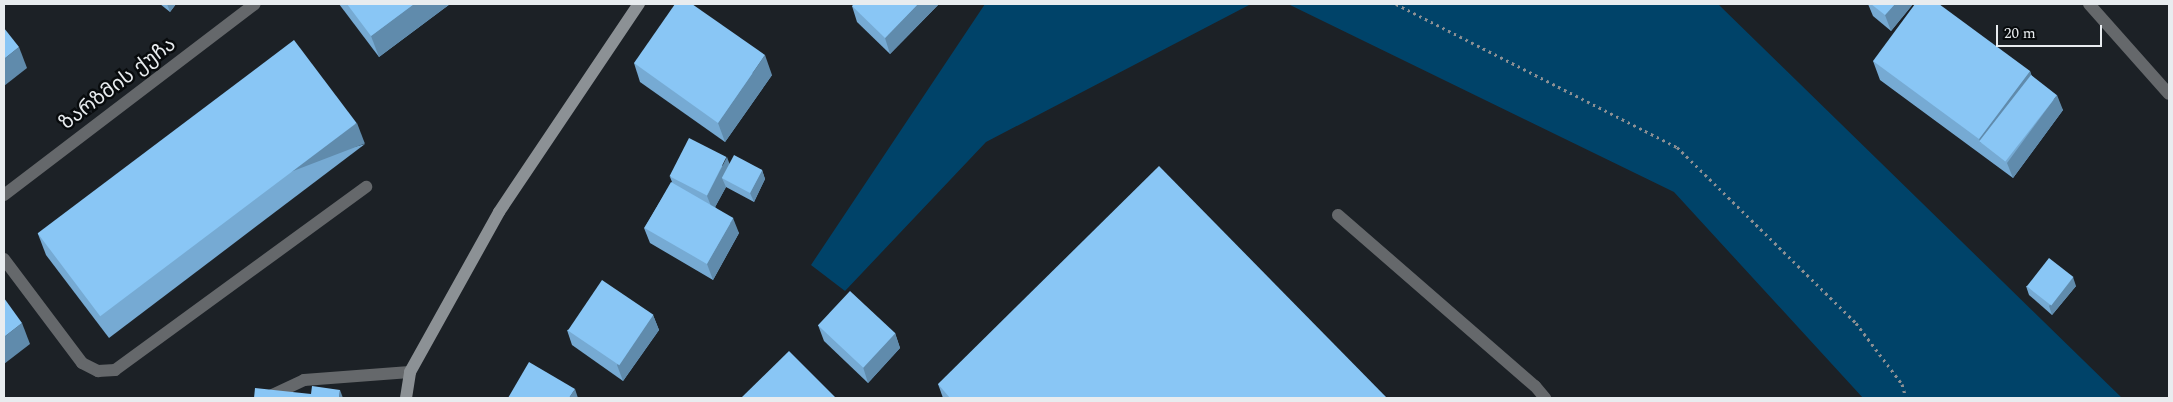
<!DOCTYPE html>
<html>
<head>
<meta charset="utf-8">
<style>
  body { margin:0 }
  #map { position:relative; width:2173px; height:402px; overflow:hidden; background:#1c2126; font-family:Spectral,"Noto Sans Georgian",serif }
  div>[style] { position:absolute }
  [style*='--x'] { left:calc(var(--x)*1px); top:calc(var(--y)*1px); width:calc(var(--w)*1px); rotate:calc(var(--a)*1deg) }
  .green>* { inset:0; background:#004369 }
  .path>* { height:3px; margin-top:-1.5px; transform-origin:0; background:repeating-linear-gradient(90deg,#8c9094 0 2.5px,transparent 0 6.5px) }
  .lane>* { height:12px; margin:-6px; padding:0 6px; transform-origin:6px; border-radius:6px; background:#65686b }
  .street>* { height:12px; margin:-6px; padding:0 6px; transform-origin:6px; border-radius:6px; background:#65686b }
  .secondary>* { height:12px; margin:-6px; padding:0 6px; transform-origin:6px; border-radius:6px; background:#8c9195 }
  .wall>* { inset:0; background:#76aad3 }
  .shaded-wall>* { inset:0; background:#608bac; transform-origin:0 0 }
  .building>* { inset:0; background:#89c6f5; transform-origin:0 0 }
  span { translate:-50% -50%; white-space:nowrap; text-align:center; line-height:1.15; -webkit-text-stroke:5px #080b0d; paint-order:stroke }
  .street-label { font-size:20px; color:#e8ecef }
  .frame { position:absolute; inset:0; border:5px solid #e8ecef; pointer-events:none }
  .scale { position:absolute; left:1996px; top:25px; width:106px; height:22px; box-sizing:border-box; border:2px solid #e8ecef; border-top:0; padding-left:6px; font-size:15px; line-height:18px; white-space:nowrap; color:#e8ecef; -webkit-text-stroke:4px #080b0d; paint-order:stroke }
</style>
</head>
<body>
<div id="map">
  <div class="green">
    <i style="clip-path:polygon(985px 4px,1251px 4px,986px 142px,845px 291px,811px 265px)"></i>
    <i style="clip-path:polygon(1288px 4px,1718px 4px,2122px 398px,1863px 398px,1674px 192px)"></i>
  </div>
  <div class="path">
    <i style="--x:1396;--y:4;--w:315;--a:27"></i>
    <i style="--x:1677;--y:147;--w:251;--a:44.5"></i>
    <i style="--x:1856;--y:323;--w:76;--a:53"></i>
    <i style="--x:1902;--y:384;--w:15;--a:74"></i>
  </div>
  <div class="lane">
    <i style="--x:1338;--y:215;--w:261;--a:41"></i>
    <i style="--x:1535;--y:386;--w:16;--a:50"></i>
    <i style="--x:4;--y:259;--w:130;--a:53.1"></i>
    <i style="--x:82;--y:363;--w:18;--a:27"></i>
    <i style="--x:98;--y:371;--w:17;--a:-3"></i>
    <i style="--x:115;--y:370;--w:311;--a:-36.1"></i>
  </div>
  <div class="street">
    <i style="--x:2089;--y:4;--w:120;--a:48.4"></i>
    <i style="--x:4;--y:195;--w:315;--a:-37.3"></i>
    <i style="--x:266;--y:398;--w:42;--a:-25.3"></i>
    <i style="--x:304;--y:380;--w:106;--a:-4.3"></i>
  </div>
  <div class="secondary">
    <i style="--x:406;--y:398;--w:26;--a:-81"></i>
    <i style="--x:410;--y:372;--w:183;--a:-60.9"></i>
    <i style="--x:499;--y:212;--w:251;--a:-56.1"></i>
  </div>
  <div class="wall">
    <i style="clip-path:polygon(160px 4px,176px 4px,170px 12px)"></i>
    <i style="clip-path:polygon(339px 4px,450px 4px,379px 57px)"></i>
    <i style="clip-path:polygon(939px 4px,890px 54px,857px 22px,852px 6px)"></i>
    <i style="clip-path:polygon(1868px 4px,1913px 4px,1891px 31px,1873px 16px)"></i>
    <i style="clip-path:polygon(1873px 61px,2030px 71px,2031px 75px,2063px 110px,2013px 178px,1880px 80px)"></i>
    <i style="clip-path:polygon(634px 63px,772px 75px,725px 142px,640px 82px)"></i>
    <i style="clip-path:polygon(365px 144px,109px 338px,46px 255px,38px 234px)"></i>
    <i style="clip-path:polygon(730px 164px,762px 170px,765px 179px,754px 202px,726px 187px,715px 207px,739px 233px,713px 280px,650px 243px,644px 228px,672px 182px,670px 177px)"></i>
    <i style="clip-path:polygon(2026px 286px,2076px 286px,2052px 315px,2029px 295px)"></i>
    <i style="clip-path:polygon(653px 315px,659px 330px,623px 381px,572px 345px,567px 330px)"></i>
    <i style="clip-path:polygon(818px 325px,895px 333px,900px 348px,868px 383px,824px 341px)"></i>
    <i style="clip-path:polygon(938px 384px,1387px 398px,943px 398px)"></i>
  </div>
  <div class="shaded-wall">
    <i style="clip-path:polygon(167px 4px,176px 4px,170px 12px)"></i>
    <i style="clip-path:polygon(414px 4px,450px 4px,379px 57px,371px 36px)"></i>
    <i style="clip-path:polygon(918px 4px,939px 4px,890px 54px,885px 38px)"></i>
    <i style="clip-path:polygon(1895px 4px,1913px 4px,1891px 31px,1885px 15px)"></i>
    <i style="clip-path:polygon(19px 47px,27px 68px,4px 86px,4px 59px)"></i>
    <i style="clip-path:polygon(765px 55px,772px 75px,725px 142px,718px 123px)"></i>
    <i style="clip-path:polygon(2030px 71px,2037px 90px,1981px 143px,1979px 139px)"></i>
    <i style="clip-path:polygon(2057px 95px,2063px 110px,2013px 178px,2007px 163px)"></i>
    <i style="left:357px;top:123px;width:22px;height:320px;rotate:69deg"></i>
    <i style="clip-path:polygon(727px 157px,733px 173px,722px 178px,726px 187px,713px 211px,707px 196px)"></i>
    <i style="clip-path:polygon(762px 170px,765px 179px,754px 202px,750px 193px)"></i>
    <i style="clip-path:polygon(733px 218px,739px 233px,713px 280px,707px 264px)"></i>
    <i style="clip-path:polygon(2073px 277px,2076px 286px,2052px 315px,2049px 306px)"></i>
    <i style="clip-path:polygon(653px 315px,659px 330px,623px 381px,617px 365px)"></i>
    <i style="clip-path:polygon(22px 323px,30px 344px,4px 364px,4px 337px)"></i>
    <i style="clip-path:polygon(895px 333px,900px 348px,868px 383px,863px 367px)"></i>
    <i style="clip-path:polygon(575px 389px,578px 398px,569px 398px)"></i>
    <i style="clip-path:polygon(340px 390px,343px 398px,339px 398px)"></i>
  </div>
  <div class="building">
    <i style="clip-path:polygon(347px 4px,414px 4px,371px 36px)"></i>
    <i style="clip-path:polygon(675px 4px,692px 4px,765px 55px,718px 123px,634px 63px)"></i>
    <i style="clip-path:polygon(854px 4px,918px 4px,885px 38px,852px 6px)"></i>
    <i style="clip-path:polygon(1871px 4px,1895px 4px,1885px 15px)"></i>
    <i style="clip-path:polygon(1915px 4px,1939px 4px,2030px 71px,1979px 139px,1873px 61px)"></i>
    <i style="clip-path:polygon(4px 28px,19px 47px,4px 59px)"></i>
    <i style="left:294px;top:40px;width:104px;height:321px;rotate:53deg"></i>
    <i style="left:2031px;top:75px;width:33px;height:84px;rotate:38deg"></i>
    <i style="left:689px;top:138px;width:42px;height:43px;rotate:27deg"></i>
    <i style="left:734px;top:155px;width:32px;height:26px;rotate:28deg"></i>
    <i style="clip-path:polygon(1159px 166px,1387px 398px,950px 398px,938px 384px)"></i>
    <i style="left:671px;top:182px;width:72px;height:53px;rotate:30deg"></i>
    <i style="left:2049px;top:258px;width:31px;height:36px;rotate:38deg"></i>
    <i style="left:602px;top:280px;width:62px;height:61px;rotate:34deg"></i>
    <i style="left:850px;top:291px;width:62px;height:47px;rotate:43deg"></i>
    <i style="clip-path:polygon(4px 298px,22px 323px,4px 337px)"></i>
    <i style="clip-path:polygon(789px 351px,836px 398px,741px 398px)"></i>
    <i style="clip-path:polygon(529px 362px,575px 389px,569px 398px,508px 398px)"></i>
    <i style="clip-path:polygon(312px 386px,340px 390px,339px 398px,254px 398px,255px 388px,311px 394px)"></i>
  </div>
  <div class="street-label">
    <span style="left:118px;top:84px;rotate:-37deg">ზარზმის ქუჩა</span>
  </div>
  <div class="frame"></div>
  <div class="scale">20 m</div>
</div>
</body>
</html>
